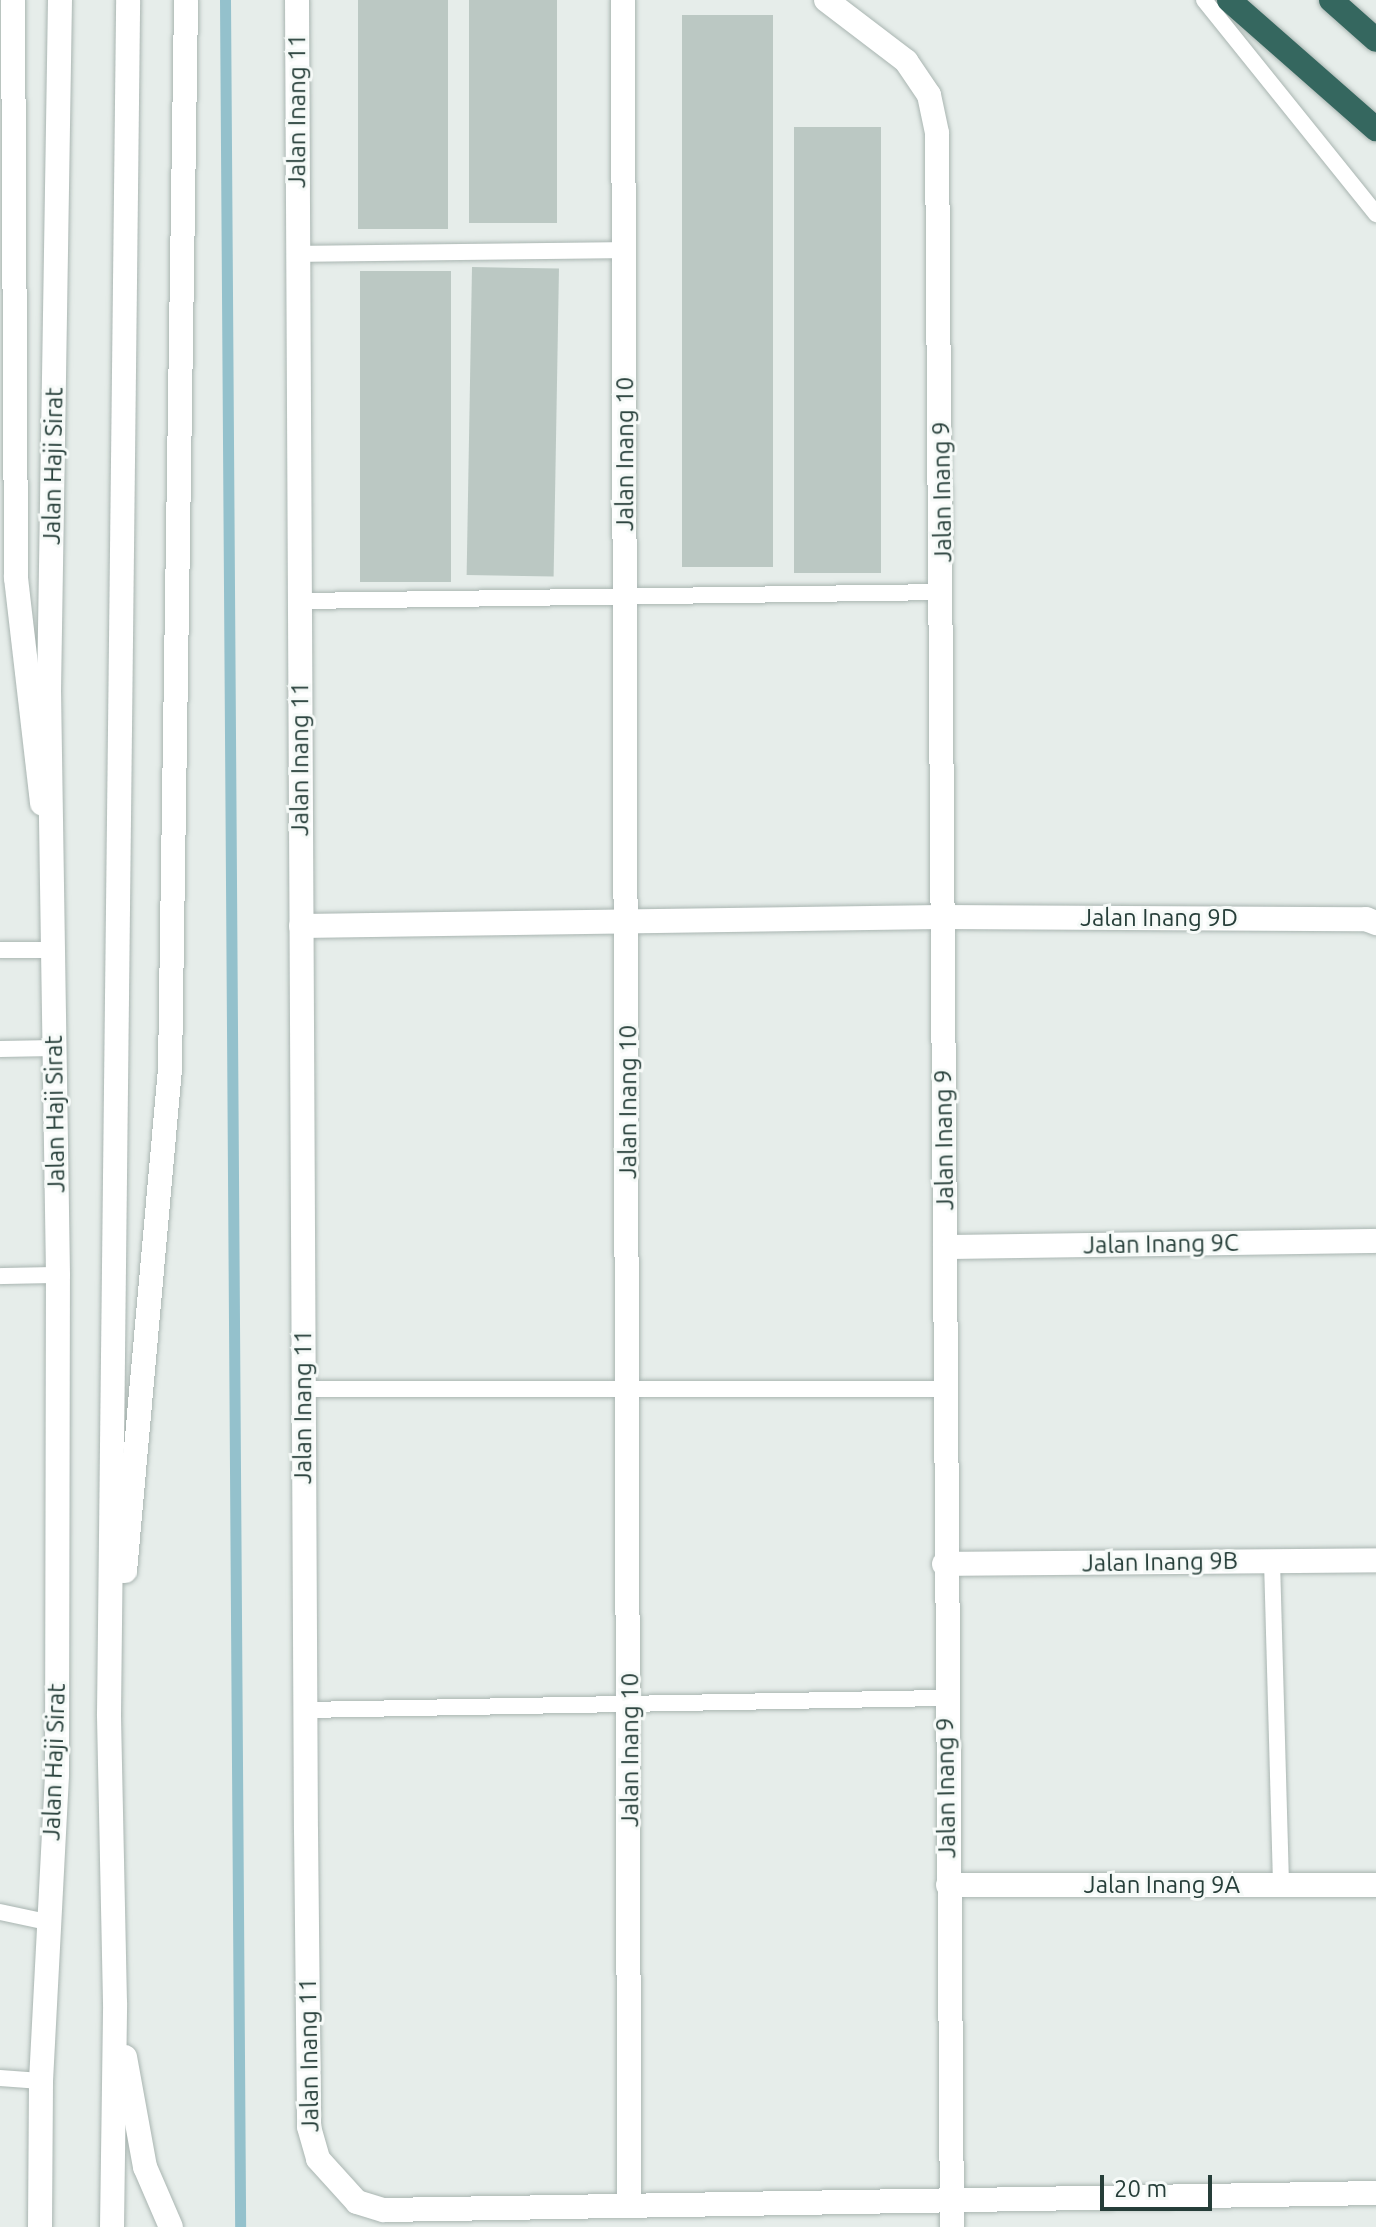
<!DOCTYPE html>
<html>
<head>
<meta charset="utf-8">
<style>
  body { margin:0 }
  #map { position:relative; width:1376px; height:2227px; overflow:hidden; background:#e6edea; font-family:Ubuntu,sans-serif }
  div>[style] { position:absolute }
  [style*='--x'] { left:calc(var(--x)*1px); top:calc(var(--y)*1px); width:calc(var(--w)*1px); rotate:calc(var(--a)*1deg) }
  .stream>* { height:11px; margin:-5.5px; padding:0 5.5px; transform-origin:5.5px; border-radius:5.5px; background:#94c1cc }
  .building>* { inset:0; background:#bbc8c3; transform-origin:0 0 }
  .roads { filter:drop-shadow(0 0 2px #a9b5b1) drop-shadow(0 0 2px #a9b5b1) }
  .service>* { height:16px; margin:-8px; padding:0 8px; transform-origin:8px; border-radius:8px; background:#fff }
  .minor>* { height:24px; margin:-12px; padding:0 12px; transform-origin:12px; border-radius:12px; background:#fff }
  .secondary>* { height:24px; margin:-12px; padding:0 12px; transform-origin:12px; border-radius:12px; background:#fff }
  .motorway>* { height:24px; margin:-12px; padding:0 12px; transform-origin:12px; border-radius:12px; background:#35675f }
  span { translate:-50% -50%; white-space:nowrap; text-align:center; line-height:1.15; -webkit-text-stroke:6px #f6faf8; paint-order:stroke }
  .street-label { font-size:24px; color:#263e39 }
  .scale { position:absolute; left:1100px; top:2175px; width:112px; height:36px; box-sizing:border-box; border:4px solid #263e39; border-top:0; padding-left:10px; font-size:24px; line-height:28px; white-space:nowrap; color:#263e39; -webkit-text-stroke:6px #f6faf8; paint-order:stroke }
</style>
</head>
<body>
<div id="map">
  <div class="stream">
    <i style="--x:225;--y:0;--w:2227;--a:89.61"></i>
  </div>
  <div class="building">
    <i style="left:358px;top:0;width:90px;height:229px"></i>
    <i style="left:469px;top:0;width:88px;height:223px"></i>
    <i style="left:773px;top:15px;width:552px;height:91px;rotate:90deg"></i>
    <i style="left:794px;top:127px;width:87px;height:446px"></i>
    <i style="left:472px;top:267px;width:87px;height:308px;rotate:1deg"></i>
    <i style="left:360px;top:271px;width:91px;height:311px"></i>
  </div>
  <div class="roads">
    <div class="service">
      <i style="--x:1204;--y:0;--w:275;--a:51.2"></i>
      <i style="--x:298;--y:254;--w:326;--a:-0.7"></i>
      <i style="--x:300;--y:601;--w:643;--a:-0.8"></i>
      <i style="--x:0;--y:950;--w:51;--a:0"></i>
      <i style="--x:0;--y:1049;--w:55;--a:-1"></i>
      <i style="--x:0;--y:1276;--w:58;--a:-1"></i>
      <i style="--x:304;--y:1389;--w:639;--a:0"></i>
      <i style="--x:1272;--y:1561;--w:323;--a:88.4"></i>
      <i style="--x:305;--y:1710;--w:639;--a:-1.08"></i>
      <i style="--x:0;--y:1912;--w:48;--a:12"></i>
      <i style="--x:0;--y:2078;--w:41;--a:4.2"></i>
    </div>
    <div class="minor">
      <i style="--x:13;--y:0;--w:578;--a:89.7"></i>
      <i style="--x:16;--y:578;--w:227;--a:83.4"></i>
      <i style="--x:297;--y:0;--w:1830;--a:89.72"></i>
      <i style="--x:306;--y:1830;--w:297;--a:89.4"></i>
      <i style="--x:309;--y:2127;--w:33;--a:74"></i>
      <i style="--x:318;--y:2159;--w:58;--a:47.8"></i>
      <i style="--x:357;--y:2202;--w:28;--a:17"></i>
      <i style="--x:384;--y:2210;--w:992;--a:-0.98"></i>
      <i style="--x:623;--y:0;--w:2205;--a:89.84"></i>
      <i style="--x:826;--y:0;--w:101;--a:37.3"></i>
      <i style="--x:906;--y:61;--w:41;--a:55.9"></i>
      <i style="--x:929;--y:95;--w:39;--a:78"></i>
      <i style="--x:937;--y:133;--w:2094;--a:89.59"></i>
      <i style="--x:301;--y:926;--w:640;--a:-0.81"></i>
      <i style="--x:941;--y:917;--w:425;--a:0.3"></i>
      <i style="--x:1366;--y:919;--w:11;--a:22"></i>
      <i style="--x:945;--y:1247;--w:431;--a:-0.8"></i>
      <i style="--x:944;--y:1564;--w:432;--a:-0.5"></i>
      <i style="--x:948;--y:1885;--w:428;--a:0"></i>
    </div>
    <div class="secondary">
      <i style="--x:125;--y:1571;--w:504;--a:-84.88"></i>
      <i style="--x:170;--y:1069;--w:1069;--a:-89.14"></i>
      <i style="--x:125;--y:2057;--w:112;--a:79.7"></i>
      <i style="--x:145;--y:2167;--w:65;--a:66.6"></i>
      <i style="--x:40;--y:2227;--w:146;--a:-89.6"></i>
      <i style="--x:41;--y:2081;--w:306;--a:-87"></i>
      <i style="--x:57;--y:1775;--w:500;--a:-89.89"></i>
      <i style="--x:58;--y:1275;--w:583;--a:-90.88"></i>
      <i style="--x:49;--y:692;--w:692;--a:-89.09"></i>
      <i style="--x:112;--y:2227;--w:224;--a:-89.2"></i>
      <i style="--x:115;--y:2003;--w:289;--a:-91.2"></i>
      <i style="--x:109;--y:1714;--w:1714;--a:-89.36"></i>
    </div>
    <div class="motorway">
      <i style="--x:1229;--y:0;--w:196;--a:41.3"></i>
      <i style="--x:1331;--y:0;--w:60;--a:41.6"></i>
    </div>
  </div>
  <div class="street-label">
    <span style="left:297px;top:111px;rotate:-90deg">Jalan Inang 11</span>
    <span style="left:625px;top:454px;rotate:-90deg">Jalan Inang 10</span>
    <span style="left:53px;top:466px;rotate:-89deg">Jalan Haji Sirat</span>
    <span style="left:942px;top:492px;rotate:-91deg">Jalan Inang 9</span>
    <span style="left:300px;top:759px;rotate:-90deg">Jalan Inang 11</span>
    <span style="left:1159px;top:918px">Jalan Inang 9D</span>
    <span style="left:628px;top:1102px;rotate:-90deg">Jalan Inang 10</span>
    <span style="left:55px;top:1114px;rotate:-91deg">Jalan Haji Sirat</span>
    <span style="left:944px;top:1140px;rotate:-91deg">Jalan Inang 9</span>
    <span style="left:1161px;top:1244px;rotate:-1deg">Jalan Inang 9C</span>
    <span style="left:303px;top:1407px;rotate:-90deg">Jalan Inang 11</span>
    <span style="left:1160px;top:1562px;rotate:-1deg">Jalan Inang 9B</span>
    <span style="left:630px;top:1750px;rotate:-90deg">Jalan Inang 10</span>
    <span style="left:54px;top:1762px;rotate:-88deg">Jalan Haji Sirat</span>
    <span style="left:946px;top:1788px;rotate:-91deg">Jalan Inang 9</span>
    <span style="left:1162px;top:1885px">Jalan Inang 9A</span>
    <span style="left:309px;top:2055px;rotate:-91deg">Jalan Inang 11</span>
  </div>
  <div class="scale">20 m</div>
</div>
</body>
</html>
